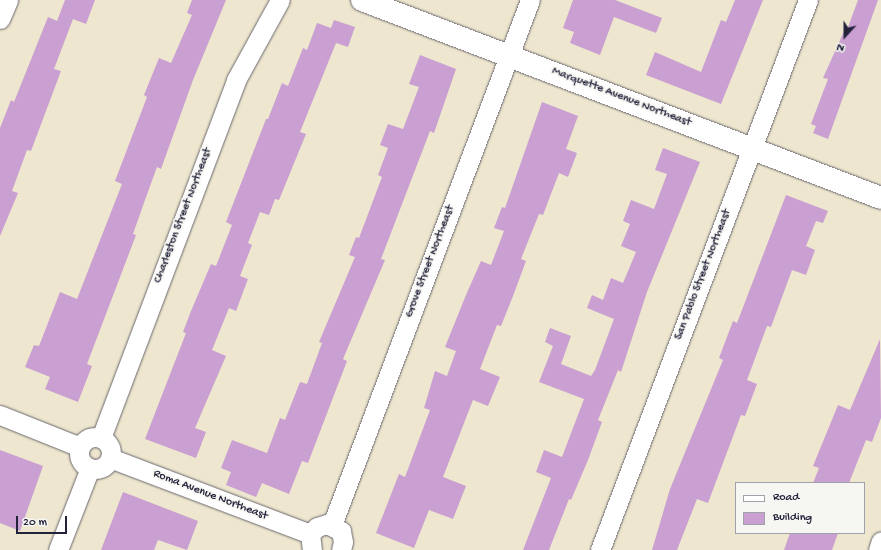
<!DOCTYPE html>
<html>
<head>
<meta charset="utf-8">
<style>
  body { margin:0 }
  #map { position:relative; width:881px; height:550px; overflow:hidden; background:#eee6ce; font-family:"Gochi Hand",sans-serif }
  div>[style] { position:absolute }
  [style*='--x'] { left:calc(var(--x)*1px); top:calc(var(--y)*1px); width:calc(var(--w)*1px); rotate:calc(var(--a)*1deg) }
  .building>* { inset:0; background:#c9a0d1 }
  .roads { filter:drop-shadow(0 0 1px #69676e) drop-shadow(0 0 1px #69676e) }
  .minor>* { height:19px; margin:-9.5px; padding:0 9.5px; transform-origin:9.5px; border-radius:9.5px; background:#fff }
  .minor>.ring { margin:-9.5px; padding:0; box-sizing:content-box; background:none; border:19px solid #fff; border-radius:50% }
  .tertiary>* { height:22px; margin:-11px; padding:0 11px; transform-origin:11px; border-radius:11px; background:#fff }
  span { translate:-50% -50%; white-space:nowrap; text-align:center; line-height:1.15; -webkit-text-stroke:3.5px #f6f6f2; paint-order:stroke }
  .street-label { font-size:12px; color:#22223b }
  .legend { position:absolute; left:735px; top:482px; width:130px; height:52px; box-sizing:border-box; background:#f6f6f2; border:1px solid #a1a1a9; margin:0; padding:5px 7px; list-style:none; font-size:12px; color:#22223b }
  .legend li { display:flex; align-items:center; gap:8px; height:20px }
  .legend b { width:20px; border:1px solid #a1a1a9 }
  .north { position:absolute; left:825px; top:16px; width:40px; height:40px; -webkit-text-stroke:3px #f6f6f2; paint-order:stroke; rotate:201deg; font-size:11px; font-weight:700; line-height:16px; text-align:center; color:#22223b }
  .north::after { content:''; display:block; margin:auto; width:14px; height:18px; background:#22223b; clip-path:polygon(50% 0,100% 100%,50% 72%,0 100%) }
  .scale { position:absolute; left:16px; top:516px; width:51px; height:18px; box-sizing:border-box; border:2px solid #22223b; border-top:0; padding-left:5px; font-size:12px; line-height:14px; white-space:nowrap; color:#22223b; -webkit-text-stroke:3px #f6f6f2; paint-order:stroke }
</style>
</head>
<body>
<div id="map">
  <div class="building">
    <i style="clip-path:polygon(65px 0,95px 0,86px 24px,73px 19px,54px 69px,61px 71px,31px 151px,27px 150px,12px 191px,18px 193px,0 236px,0 128px,11px 100px,14px 102px,48px 17px,57px 21px)"></i>
    <i style="clip-path:polygon(192px 0,226px 0,193px 80px,161px 169px,157px 167px,145px 200px,133px 234px,136px 235px,87px 364px,92px 366px,78px 402px,45px 389px,50px 377px,25px 367px,34px 345px,39px 346px,60px 292px,77px 299px,122px 184px,115px 181px,147px 97px,144px 95px,159px 58px,171px 63px,192px 15px,187px 13px)"></i>
    <i style="clip-path:polygon(573px 0,615px 0,662px 18px,656px 33px,614px 17px,600px 55px,570px 43px,574px 32px,563px 28px)"></i>
    <i style="clip-path:polygon(735px 0,763px 0,721px 104px,646px 75px,655px 52px,701px 72px,721px 20px,726px 22px)"></i>
    <i style="clip-path:polygon(858px 0,878px 0,828px 139px,813px 133px,816px 126px,811px 124px,828px 79px,823px 78px,845px 29px,847px 30px)"></i>
    <i style="clip-path:polygon(334px 20px,355px 27px,348px 47px,336px 43px,300px 132px,306px 134px,279px 200px,275px 199px,269px 215px,260px 212px,248px 243px,252px 245px,240px 276px,248px 279px,236px 311px,229px 308px,212px 350px,226px 356px,195px 428px,206px 432px,196px 458px,145px 439px,186px 333px,183px 332px,191px 311px,211px 264px,216px 266px,232px 225px,226px 222px,266px 119px,268px 119px,282px 83px,288px 86px,303px 48px,307px 50px,317px 23px,331px 28px)"></i>
    <i style="clip-path:polygon(420px 55px,456px 69px,434px 133px,430px 131px,381px 259px,385px 260px,343px 359px,347px 361px,308px 463px,302px 461px,289px 494px,262px 483px,256px 497px,226px 485px,231px 472px,221px 468px,232px 440px,267px 453px,280px 418px,285px 420px,300px 382px,307px 384px,322px 343px,319px 342px,355px 257px,349px 255px,356px 237px,359px 238px,382px 177px,378px 175px,388px 148px,380px 145px,388px 124px,403px 129px,419px 87px,409px 84px)"></i>
    <i style="clip-path:polygon(542px 102px,578px 116px,566px 149px,577px 153px,568px 177px,559px 173px,543px 215px,539px 214px,521px 259px,526px 261px,513px 296px,501px 326px,497px 325px,480px 369px,500px 377px,488px 406px,473px 400px,443px 477px,466px 486px,453px 519px,429px 510px,414px 548px,376px 533px,399px 474px,405px 477px,430px 410px,424px 408px,435px 371px,447px 376px,456px 351px,445px 347px,466px 295px,481px 261px,491px 265px,504px 231px,494px 228px,502px 207px,505px 208px)"></i>
    <i style="clip-path:polygon(663px 148px,700px 162px,647px 292px,621px 372px,618px 370px,598px 420px,602px 422px,588px 460px,571px 500px,569px 499px,549px 550px,523px 550px,551px 478px,536px 472px,544px 450px,562px 457px,584px 399px,539px 382px,553px 346px,545px 342px,550px 328px,571px 336px,561px 364px,591px 376px,595px 370px,614px 319px,587px 308px,592px 295px,603px 300px,611px 278px,623px 283px,636px 252px,621px 246px,630px 224px,623px 221px,631px 200px,654px 209px,667px 174px,655px 170px)"></i>
    <i style="clip-path:polygon(786px 195px,828px 211px,823px 223px,816px 221px,806px 246px,815px 250px,806px 275px,792px 270px,771px 327px,767px 326px,747px 380px,757px 384px,745px 416px,741px 415px,708px 503px,697px 499px,677px 550px,652px 550px,670px 489px,723px 360px,719px 358px,733px 321px,737px 323px)"></i>
    <i style="clip-path:polygon(880px 339px,881px 418px,872px 442px,866px 440px,849px 483px,813px 483px,819px 468px,813px 466px,838px 405px,850px 410px)"></i>
    <i style="clip-path:polygon(0 450px,43px 466px,20px 531px,0 523px)"></i>
    <i style="clip-path:polygon(123px 492px,198px 521px,187px 550px,158px 540px,154px 550px,101px 550px)"></i>
    <i style="clip-path:polygon(790px 533px,838px 533px,832px 550px,784px 550px)"></i>
  </div>
  <div class="roads">
    <div class="minor">
      <i style="--x:0;--y:19;--w:21;--a:-67"></i>
      <i style="--x:0;--y:415;--w:86;--a:21.8"></i>
      <i class="ring" style="left:79px;top:437px;width:13px;height:13px"></i>
      <i style="--x:101;--y:438;--w:383;--a:-69.3"></i>
      <i style="--x:236;--y:80;--w:91;--a:-61.2"></i>
      <i style="--x:110;--y:458;--w:214;--a:20.8"></i>
      <i style="--x:332;--y:525;--w:561;--a:-69.34"></i>
      <i style="--x:58;--y:550;--w:88;--a:-68.7"></i>
      <i style="--x:312;--y:550;--w:16;--a:-97"></i>
      <i style="--x:310;--y:534;--w:10;--a:-45"></i>
      <i style="--x:317;--y:527;--w:10;--a:-17"></i>
      <i style="--x:327;--y:524;--w:16;--a:27"></i>
      <i style="--x:341;--y:531;--w:11;--a:80"></i>
      <i style="--x:343;--y:542;--w:8;--a:104"></i>
      <i style="--x:600;--y:550;--w:588;--a:-69.28"></i>
      <i style="--x:878;--y:550;--w:9;--a:-72"></i>
    </div>
    <div class="tertiary">
      <i style="--x:362;--y:0;--w:555;--a:20.88"></i>
    </div>
  </div>
  <div class="street-label">
    <span style="left:621px;top:98px;rotate:21deg">Marquette Avenue Northeast</span>
    <span style="left:184px;top:216px;rotate:-69deg">Charleston Street Northeast</span>
    <span style="left:431px;top:262px;rotate:-69deg">Grove Street Northeast</span>
    <span style="left:704px;top:275px;rotate:-69deg">San Pablo Street Northeast</span>
    <span style="left:210px;top:496px;rotate:21deg">Roma Avenue Northeast</span>
  </div>
  <ul class="legend">
  <li><b style="height:5px;background:#fff"></b>Road</li>
  <li><b style="height:11px;background:#c9a0d1"></b>Building</li>
  </ul>
  <div class="north">N</div>
  <div class="scale">20 m</div>
</div>
</body>
</html>
